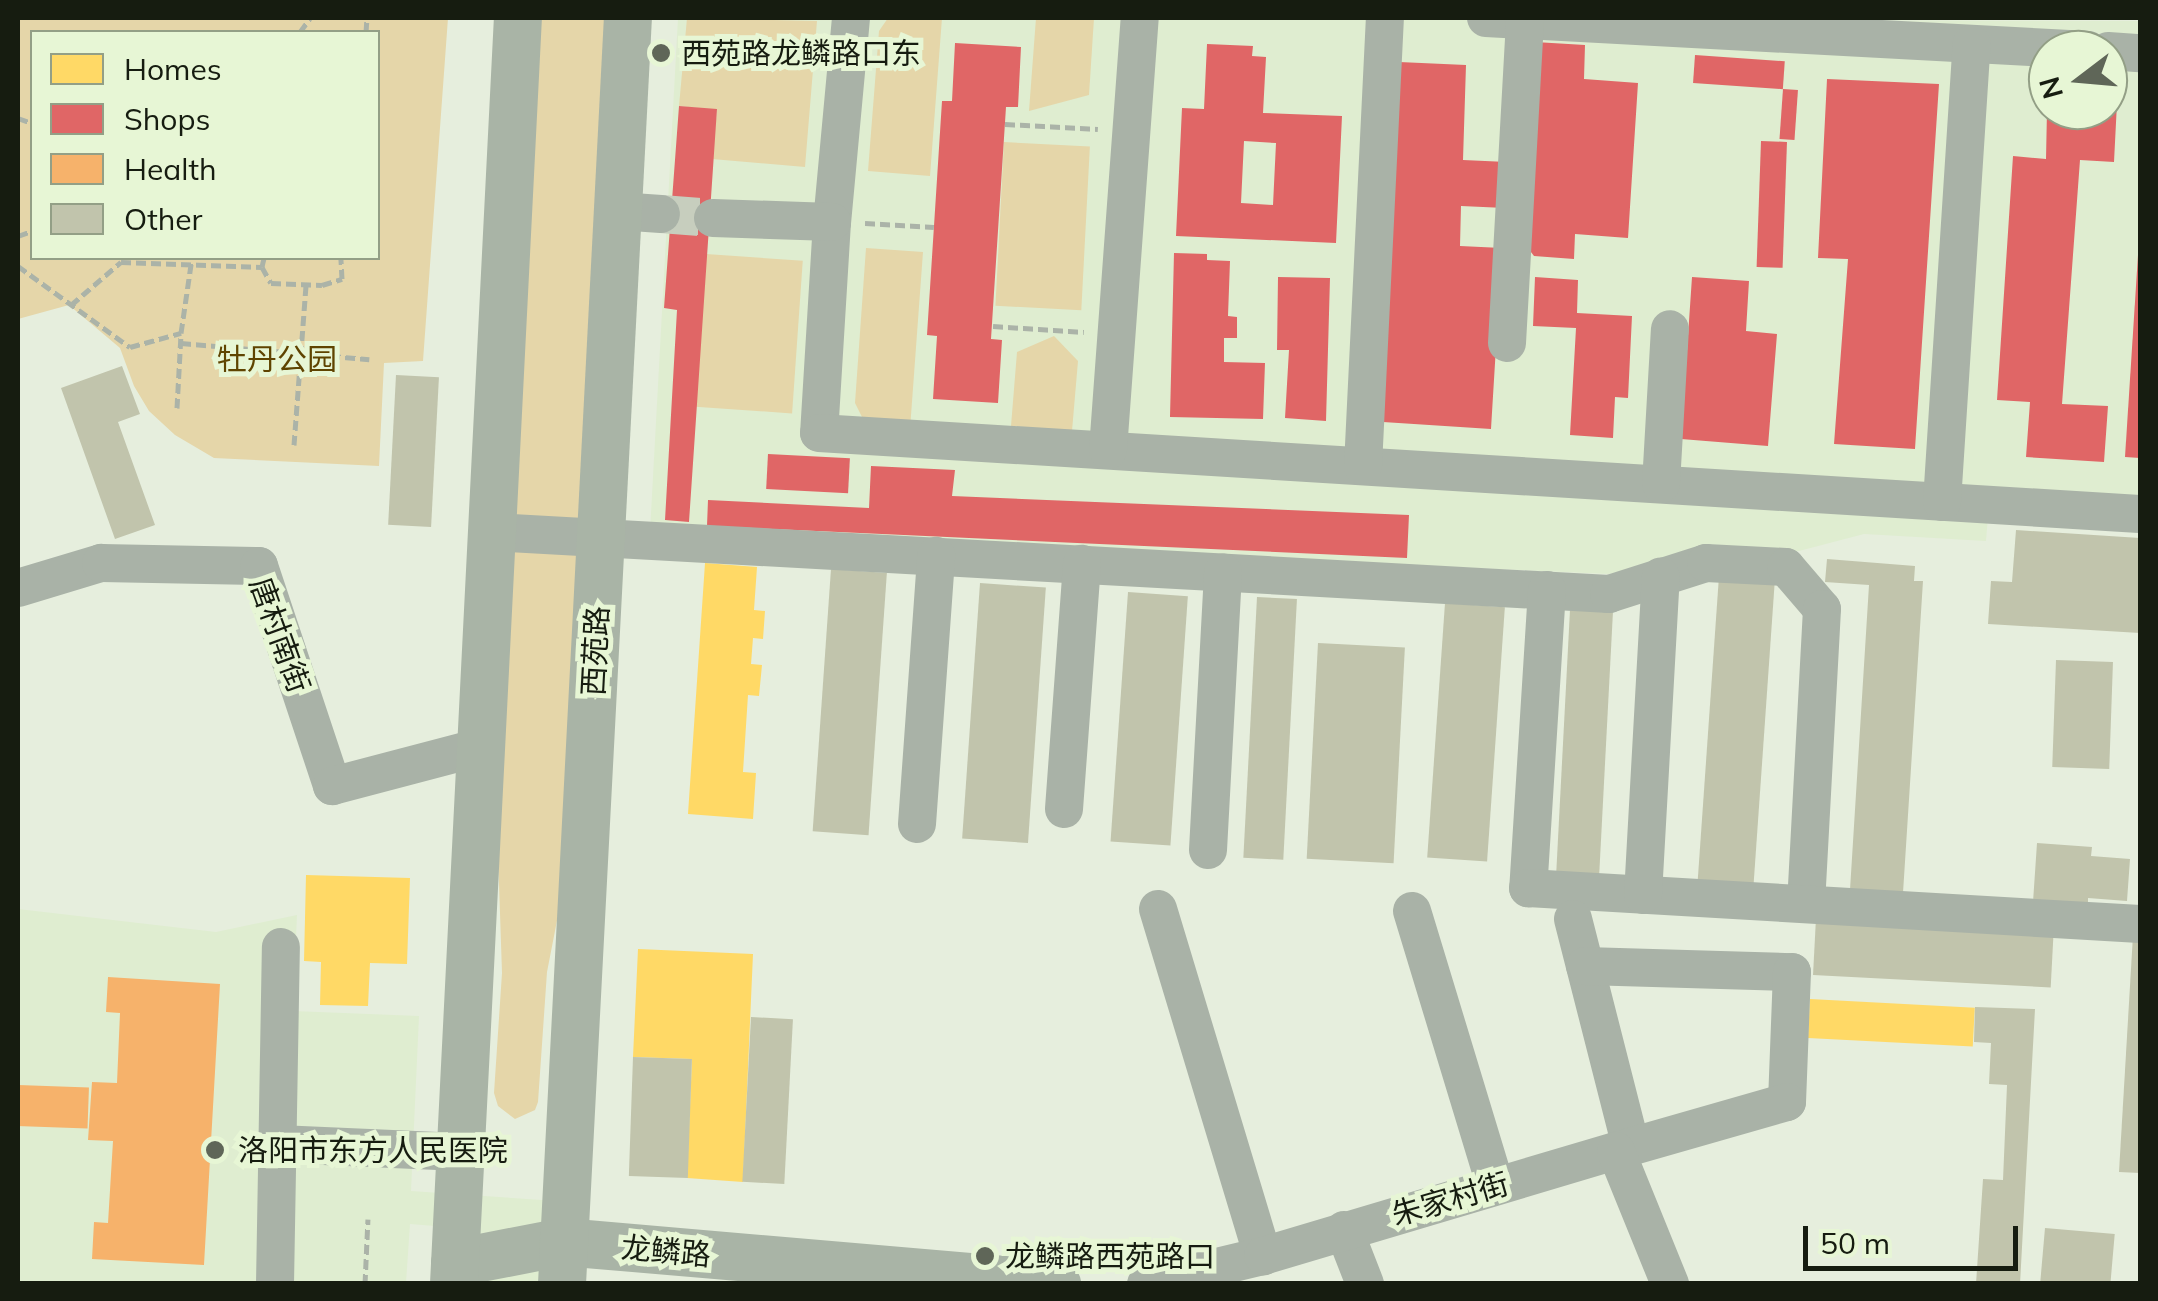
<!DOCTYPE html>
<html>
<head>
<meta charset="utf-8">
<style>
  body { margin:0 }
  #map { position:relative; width:2158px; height:1301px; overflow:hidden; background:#e6eedd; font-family:Mulish,"Noto Sans SC",sans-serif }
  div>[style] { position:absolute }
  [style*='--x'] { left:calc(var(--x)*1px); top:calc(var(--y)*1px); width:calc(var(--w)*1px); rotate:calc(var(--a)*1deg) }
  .built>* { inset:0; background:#dfedd0 }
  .green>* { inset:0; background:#e5d6a9; transform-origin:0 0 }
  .homes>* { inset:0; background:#ffd966; transform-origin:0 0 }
  .shops>* { inset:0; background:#e06666; transform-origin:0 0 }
  .health>* { inset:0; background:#f6b26b; transform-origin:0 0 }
  .building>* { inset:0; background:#c1c4ac; transform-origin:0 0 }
  .minor-tunnel>* { height:38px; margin-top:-19px; transform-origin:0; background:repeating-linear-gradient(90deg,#c7cebe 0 38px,transparent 0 57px) }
  .path>* { height:5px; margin-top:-2.5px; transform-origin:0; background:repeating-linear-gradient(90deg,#abb3a8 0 10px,transparent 0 15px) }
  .minor>* { height:38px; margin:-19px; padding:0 19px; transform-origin:19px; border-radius:19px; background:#a9b2a7 }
  .major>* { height:48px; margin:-24px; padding:0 24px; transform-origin:24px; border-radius:24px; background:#a9b4a6 }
  .dots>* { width:28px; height:28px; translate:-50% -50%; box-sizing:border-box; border:5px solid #e7f6d5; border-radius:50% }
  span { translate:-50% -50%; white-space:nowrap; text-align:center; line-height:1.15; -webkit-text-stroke:10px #e7f6d5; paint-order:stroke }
  .poi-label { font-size:30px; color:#161c10 }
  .left { translate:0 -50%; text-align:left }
  .park-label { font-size:30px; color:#5f4400 }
  .street-label { font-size:30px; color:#161c10 }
  .frame { position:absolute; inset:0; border:20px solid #161c10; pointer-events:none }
  .legend { position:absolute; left:30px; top:30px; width:350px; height:230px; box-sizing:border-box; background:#e7f6d5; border:2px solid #939f86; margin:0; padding:12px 18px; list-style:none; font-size:30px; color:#161c10 }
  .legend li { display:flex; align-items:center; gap:20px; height:50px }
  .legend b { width:50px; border:2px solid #939f86 }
  .north { position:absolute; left:2028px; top:30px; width:100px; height:100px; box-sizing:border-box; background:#e7f6d5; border:2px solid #939f86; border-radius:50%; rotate:254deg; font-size:28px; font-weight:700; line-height:40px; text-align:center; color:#161c10 }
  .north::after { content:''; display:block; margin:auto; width:35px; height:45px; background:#5f6658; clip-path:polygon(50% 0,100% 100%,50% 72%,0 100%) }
  .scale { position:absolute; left:1803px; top:1226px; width:215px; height:45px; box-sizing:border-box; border:5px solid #161c10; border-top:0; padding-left:12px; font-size:30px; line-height:35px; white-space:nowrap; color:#161c10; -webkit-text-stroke:8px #e7f6d5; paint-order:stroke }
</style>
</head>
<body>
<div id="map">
  <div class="built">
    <i style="clip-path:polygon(evenodd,678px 18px,2140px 21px,2140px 518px,1989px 505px,1986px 541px,1864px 534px,1799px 551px,1694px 552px,1609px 574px,650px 532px,678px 18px,2048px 50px,2108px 50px,2108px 110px,2048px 110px,2048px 50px)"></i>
    <i style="clip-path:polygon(18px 909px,216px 932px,297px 915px,293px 1011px,419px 1016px,411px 1191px,557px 1201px,552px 1283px,444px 1283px,447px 1227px,410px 1224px,406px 1283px,18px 1284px)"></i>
  </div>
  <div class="green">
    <i style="clip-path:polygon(evenodd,18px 18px,448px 18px,423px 361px,384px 363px,379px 466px,214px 458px,175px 435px,149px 411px,134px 386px,120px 348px,69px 305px,18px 319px,18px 18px,378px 32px,378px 258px,32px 258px,32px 32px,378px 32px)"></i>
    <i style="clip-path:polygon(536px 18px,613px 18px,561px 900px,547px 972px,538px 1102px,535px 1110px,515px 1119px,498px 1106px,494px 1093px,502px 973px,497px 824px)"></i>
    <i style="clip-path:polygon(687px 18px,817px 21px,805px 167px,712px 159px,717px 110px,679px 106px)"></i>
    <i style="clip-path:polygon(888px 18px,942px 18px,930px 176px,868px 171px,879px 31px)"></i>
    <i style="clip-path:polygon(1036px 18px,1094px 18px,1089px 95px,1029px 111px)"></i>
    <i style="left:1004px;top:142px;width:86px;height:164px;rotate:3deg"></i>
    <i style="clip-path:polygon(866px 248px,923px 252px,910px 429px,863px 419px,855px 403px)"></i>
    <i style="left:706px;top:254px;width:97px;height:153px;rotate:4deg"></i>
    <i style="clip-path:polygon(1054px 336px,1078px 361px,1072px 431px,1011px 426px,1017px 352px)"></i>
  </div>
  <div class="homes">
    <i style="clip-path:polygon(705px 563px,757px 567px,754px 610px,765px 611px,763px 639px,753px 638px,751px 664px,762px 665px,759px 696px,748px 695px,743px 772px,756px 773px,753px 819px,688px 814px)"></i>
    <i style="clip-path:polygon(306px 875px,410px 878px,407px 964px,370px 963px,368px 1006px,320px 1005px,321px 962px,304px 961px)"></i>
    <i style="clip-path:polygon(638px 949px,753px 954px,743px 1182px,687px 1178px,692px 1059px,633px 1057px)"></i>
    <i style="left:1810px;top:999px;width:165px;height:39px;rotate:3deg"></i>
  </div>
  <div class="shops">
    <i style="clip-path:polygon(1535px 42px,1585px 45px,1584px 79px,1638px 83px,1628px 238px,1575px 234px,1574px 259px,1534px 256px,1525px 244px)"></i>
    <i style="clip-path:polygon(955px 43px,1021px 47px,1018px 107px,1006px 107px,991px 339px,1002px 340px,998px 403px,933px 399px,937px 336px,927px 335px,942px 101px,952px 101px)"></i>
    <i style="clip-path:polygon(evenodd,1207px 44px,1253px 46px,1252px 56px,1266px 57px,1263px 113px,1342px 116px,1336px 243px,1176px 236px,1182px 108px,1204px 109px,1207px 44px,1244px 141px,1276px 143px,1273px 205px,1241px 203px,1244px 141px)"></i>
    <i style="left:1695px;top:55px;width:90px;height:28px;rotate:4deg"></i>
    <i style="clip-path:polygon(1399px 62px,1466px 65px,1463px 160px,1507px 162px,1505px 208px,1461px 206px,1460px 246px,1502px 248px,1491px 429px,1383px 422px)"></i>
    <i style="clip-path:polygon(1827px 79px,1939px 84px,1915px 449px,1834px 444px,1848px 259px,1818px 258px)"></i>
    <i style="left:1783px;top:89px;width:15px;height:50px;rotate:4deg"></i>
    <i style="clip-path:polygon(2108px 103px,2117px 103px,2114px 162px,2080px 160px,2062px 404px,2108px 406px,2104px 462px,2026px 457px,2030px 402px,1997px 400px,2013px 156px,2046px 159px,2047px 110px,2108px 110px)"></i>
    <i style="clip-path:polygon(679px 106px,717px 109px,689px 522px,665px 520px,677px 310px,664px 308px)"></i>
    <i style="left:1761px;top:141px;width:26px;height:126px;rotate:2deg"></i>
    <i style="clip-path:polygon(1174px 253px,1207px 254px,1207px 260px,1230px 261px,1228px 316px,1237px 317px,1237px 338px,1224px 338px,1224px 362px,1265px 363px,1263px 419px,1170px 417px)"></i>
    <i style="clip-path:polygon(2138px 255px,2140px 255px,2140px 458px,2125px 457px)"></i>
    <i style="clip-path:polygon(1278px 277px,1330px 278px,1326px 421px,1285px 418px,1289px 350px,1277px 350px)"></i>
    <i style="clip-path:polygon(1535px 277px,1578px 280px,1577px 313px,1632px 316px,1628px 398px,1615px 397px,1613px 438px,1570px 435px,1576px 328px,1533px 326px)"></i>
    <i style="clip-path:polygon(1692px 277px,1749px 281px,1746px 331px,1777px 334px,1768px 446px,1681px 439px)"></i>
    <i style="left:768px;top:454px;width:82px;height:35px;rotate:3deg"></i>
    <i style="clip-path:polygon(871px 466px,955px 470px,952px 496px,1409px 515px,1407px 558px,707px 526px,708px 500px,869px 508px)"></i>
  </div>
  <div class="health">
    <i style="clip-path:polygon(108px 977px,220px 984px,204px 1265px,92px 1259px,94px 1222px,108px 1223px,113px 1141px,88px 1140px,92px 1082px,117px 1083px,120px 1013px,106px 1012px)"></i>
    <i style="left:18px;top:1085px;width:71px;height:41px;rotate:2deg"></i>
  </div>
  <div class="building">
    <i style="clip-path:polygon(122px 366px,140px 414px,118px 422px,155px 525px,115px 539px,61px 388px)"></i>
    <i style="left:396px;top:375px;width:43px;height:150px;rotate:3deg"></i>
    <i style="clip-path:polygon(2016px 530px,2140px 538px,2140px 633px,1988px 624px,1991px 581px,2012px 582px)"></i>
    <i style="clip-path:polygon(1827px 559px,1915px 566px,1914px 581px,1923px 581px,1903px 893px,1850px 890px,1869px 585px,1825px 582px)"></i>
    <i style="left:831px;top:569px;width:56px;height:263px;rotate:4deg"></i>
    <i style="left:1719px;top:576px;width:56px;height:308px;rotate:4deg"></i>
    <i style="left:980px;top:583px;width:66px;height:256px;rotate:4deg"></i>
    <i style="left:1128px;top:592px;width:60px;height:250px;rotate:4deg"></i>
    <i style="left:1257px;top:597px;width:40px;height:261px;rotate:3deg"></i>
    <i style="left:1445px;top:603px;width:60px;height:255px;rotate:4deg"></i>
    <i style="left:1570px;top:610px;width:43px;height:268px;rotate:3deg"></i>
    <i style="left:1318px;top:643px;width:87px;height:216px;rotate:3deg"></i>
    <i style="left:2056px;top:660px;width:57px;height:107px;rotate:2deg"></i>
    <i style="clip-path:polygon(2037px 843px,2092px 847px,2091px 856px,2130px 859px,2127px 901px,2088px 898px,2088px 906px,2033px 902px)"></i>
    <i style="left:1816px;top:918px;width:238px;height:57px;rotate:3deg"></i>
    <i style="clip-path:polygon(2133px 935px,2140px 936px,2140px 1173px,2119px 1172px)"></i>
    <i style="clip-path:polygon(1975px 1007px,2035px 1009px,2020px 1284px,1976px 1284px,1983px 1179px,2003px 1180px,2007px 1085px,1989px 1084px,1991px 1043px,1974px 1042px)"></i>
    <i style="left:751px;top:1017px;width:42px;height:165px;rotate:3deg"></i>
    <i style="left:633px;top:1057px;width:59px;height:119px;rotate:2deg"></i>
    <i style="left:2045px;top:1228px;width:70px;height:56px;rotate:5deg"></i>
  </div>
  <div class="minor-tunnel">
    <i style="--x:661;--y:214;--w:52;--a:4.4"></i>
  </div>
  <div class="path">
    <i style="--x:300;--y:32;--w:17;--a:-54"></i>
    <i style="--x:366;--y:32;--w:14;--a:-86"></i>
    <i style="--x:18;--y:118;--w:15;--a:20"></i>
    <i style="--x:1005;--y:124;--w:93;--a:3.1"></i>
    <i style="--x:865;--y:223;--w:69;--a:3.3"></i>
    <i style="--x:18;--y:236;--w:15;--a:-20"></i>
    <i style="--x:264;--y:258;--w:9;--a:103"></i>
    <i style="--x:262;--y:267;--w:18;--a:61"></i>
    <i style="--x:271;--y:283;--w:51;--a:2.2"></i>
    <i style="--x:322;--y:285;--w:21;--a:-17"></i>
    <i style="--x:342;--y:279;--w:21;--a:-93"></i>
    <i style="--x:18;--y:266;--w:138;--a:35.9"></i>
    <i style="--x:130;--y:347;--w:53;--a:-15.4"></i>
    <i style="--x:71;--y:305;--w:66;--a:-40.7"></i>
    <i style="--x:121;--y:262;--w:141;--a:2"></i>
    <i style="--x:993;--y:326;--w:91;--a:3.8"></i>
    <i style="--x:181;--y:343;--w:189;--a:4.9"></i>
    <i style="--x:177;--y:408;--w:75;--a:-86.9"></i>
    <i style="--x:181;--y:333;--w:76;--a:-81.7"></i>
    <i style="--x:294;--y:445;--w:160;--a:-85.7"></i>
    <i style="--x:365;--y:1284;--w:65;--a:-87.4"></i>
  </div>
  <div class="minor">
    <i style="--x:851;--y:18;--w:205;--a:95.3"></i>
    <i style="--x:832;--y:222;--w:211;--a:93.5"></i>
    <i style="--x:819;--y:433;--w:1323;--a:3.51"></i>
    <i style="--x:1486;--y:18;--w:603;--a:3.04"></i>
    <i style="--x:2108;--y:51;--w:32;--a:4"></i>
    <i style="--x:618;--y:211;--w:43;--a:4"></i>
    <i style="--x:713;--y:218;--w:119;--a:1.9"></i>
    <i style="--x:1507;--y:343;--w:324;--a:-86.8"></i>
    <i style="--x:1108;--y:450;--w:433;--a:-85.8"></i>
    <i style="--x:1363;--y:466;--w:449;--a:-87.2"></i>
    <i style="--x:1661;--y:484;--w:155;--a:-86.7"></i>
    <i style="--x:1942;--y:502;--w:459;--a:-86.3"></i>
    <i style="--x:492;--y:532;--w:1119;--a:3.18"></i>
    <i style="--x:1609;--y:594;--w:102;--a:-17.7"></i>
    <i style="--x:1706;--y:563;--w:80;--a:2.9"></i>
    <i style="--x:1786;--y:567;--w:55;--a:49.4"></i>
    <i style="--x:1822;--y:609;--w:295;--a:93.1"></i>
    <i style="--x:18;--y:588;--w:87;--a:-16.8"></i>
    <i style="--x:101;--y:563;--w:158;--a:1.1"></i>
    <i style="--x:259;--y:566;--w:232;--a:71.6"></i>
    <i style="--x:332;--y:786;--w:154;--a:-14.7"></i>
    <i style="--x:1547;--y:590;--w:299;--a:93.6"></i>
    <i style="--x:1528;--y:888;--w:613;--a:3.37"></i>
    <i style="--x:1064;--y:809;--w:246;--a:-85.8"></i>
    <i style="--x:917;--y:824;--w:269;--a:-85.9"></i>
    <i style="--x:1208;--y:850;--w:278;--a:-86.9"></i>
    <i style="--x:1643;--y:895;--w:319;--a:-86.8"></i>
    <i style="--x:1158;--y:909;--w:363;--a:73.2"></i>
    <i style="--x:1412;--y:911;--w:286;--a:73.1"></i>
    <i style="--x:1573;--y:919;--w:235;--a:75.7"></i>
    <i style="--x:1585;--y:966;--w:207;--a:1.7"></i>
    <i style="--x:1792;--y:972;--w:130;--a:92.2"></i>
    <i style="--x:1787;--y:1102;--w:178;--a:164"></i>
    <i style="--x:278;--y:1144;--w:183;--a:2.5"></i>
    <i style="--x:1344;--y:1230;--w:58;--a:68.7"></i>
    <i style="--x:275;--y:1284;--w:337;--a:-89"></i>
    <i style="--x:1146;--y:1284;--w:120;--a:-13.5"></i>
    <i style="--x:1263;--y:1256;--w:368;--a:-16.6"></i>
    <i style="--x:1616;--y:1151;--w:144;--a:67.9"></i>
  </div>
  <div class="major">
    <i style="--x:455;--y:1263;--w:110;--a:-11"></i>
    <i style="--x:563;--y:1242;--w:496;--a:4.9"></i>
    <i style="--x:454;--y:1284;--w:1268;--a:-87.11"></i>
    <i style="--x:562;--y:1284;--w:1268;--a:-87.02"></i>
  </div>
  <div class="dots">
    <i style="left:661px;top:53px;background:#5f6658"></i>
    <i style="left:215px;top:1150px;background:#5f6658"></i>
    <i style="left:985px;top:1256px;background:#5f6658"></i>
  </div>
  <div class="poi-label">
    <span class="left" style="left:681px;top:53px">西苑路龙鳞路口东</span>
    <span class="left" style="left:238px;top:1150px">洛阳市东方人民医院</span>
    <span class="left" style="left:1005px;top:1256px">龙鳞路西苑路口</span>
  </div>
  <div class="park-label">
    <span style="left:277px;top:359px">牡丹公园</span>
  </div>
  <div class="street-label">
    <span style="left:280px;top:635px;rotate:70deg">唐村南街</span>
    <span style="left:595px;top:651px;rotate:-87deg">西苑路</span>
    <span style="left:1450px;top:1199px;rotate:-16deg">朱家村街</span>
    <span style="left:666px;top:1251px;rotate:5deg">龙鳞路</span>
  </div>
  <div class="frame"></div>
  <ul class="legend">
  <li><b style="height:28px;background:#ffd966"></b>Homes</li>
  <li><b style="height:28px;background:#e06666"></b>Shops</li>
  <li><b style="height:28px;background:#f6b26b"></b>Health</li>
  <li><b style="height:28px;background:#c1c4ac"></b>Other</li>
  </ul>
  <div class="north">N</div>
  <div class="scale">50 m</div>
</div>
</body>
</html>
